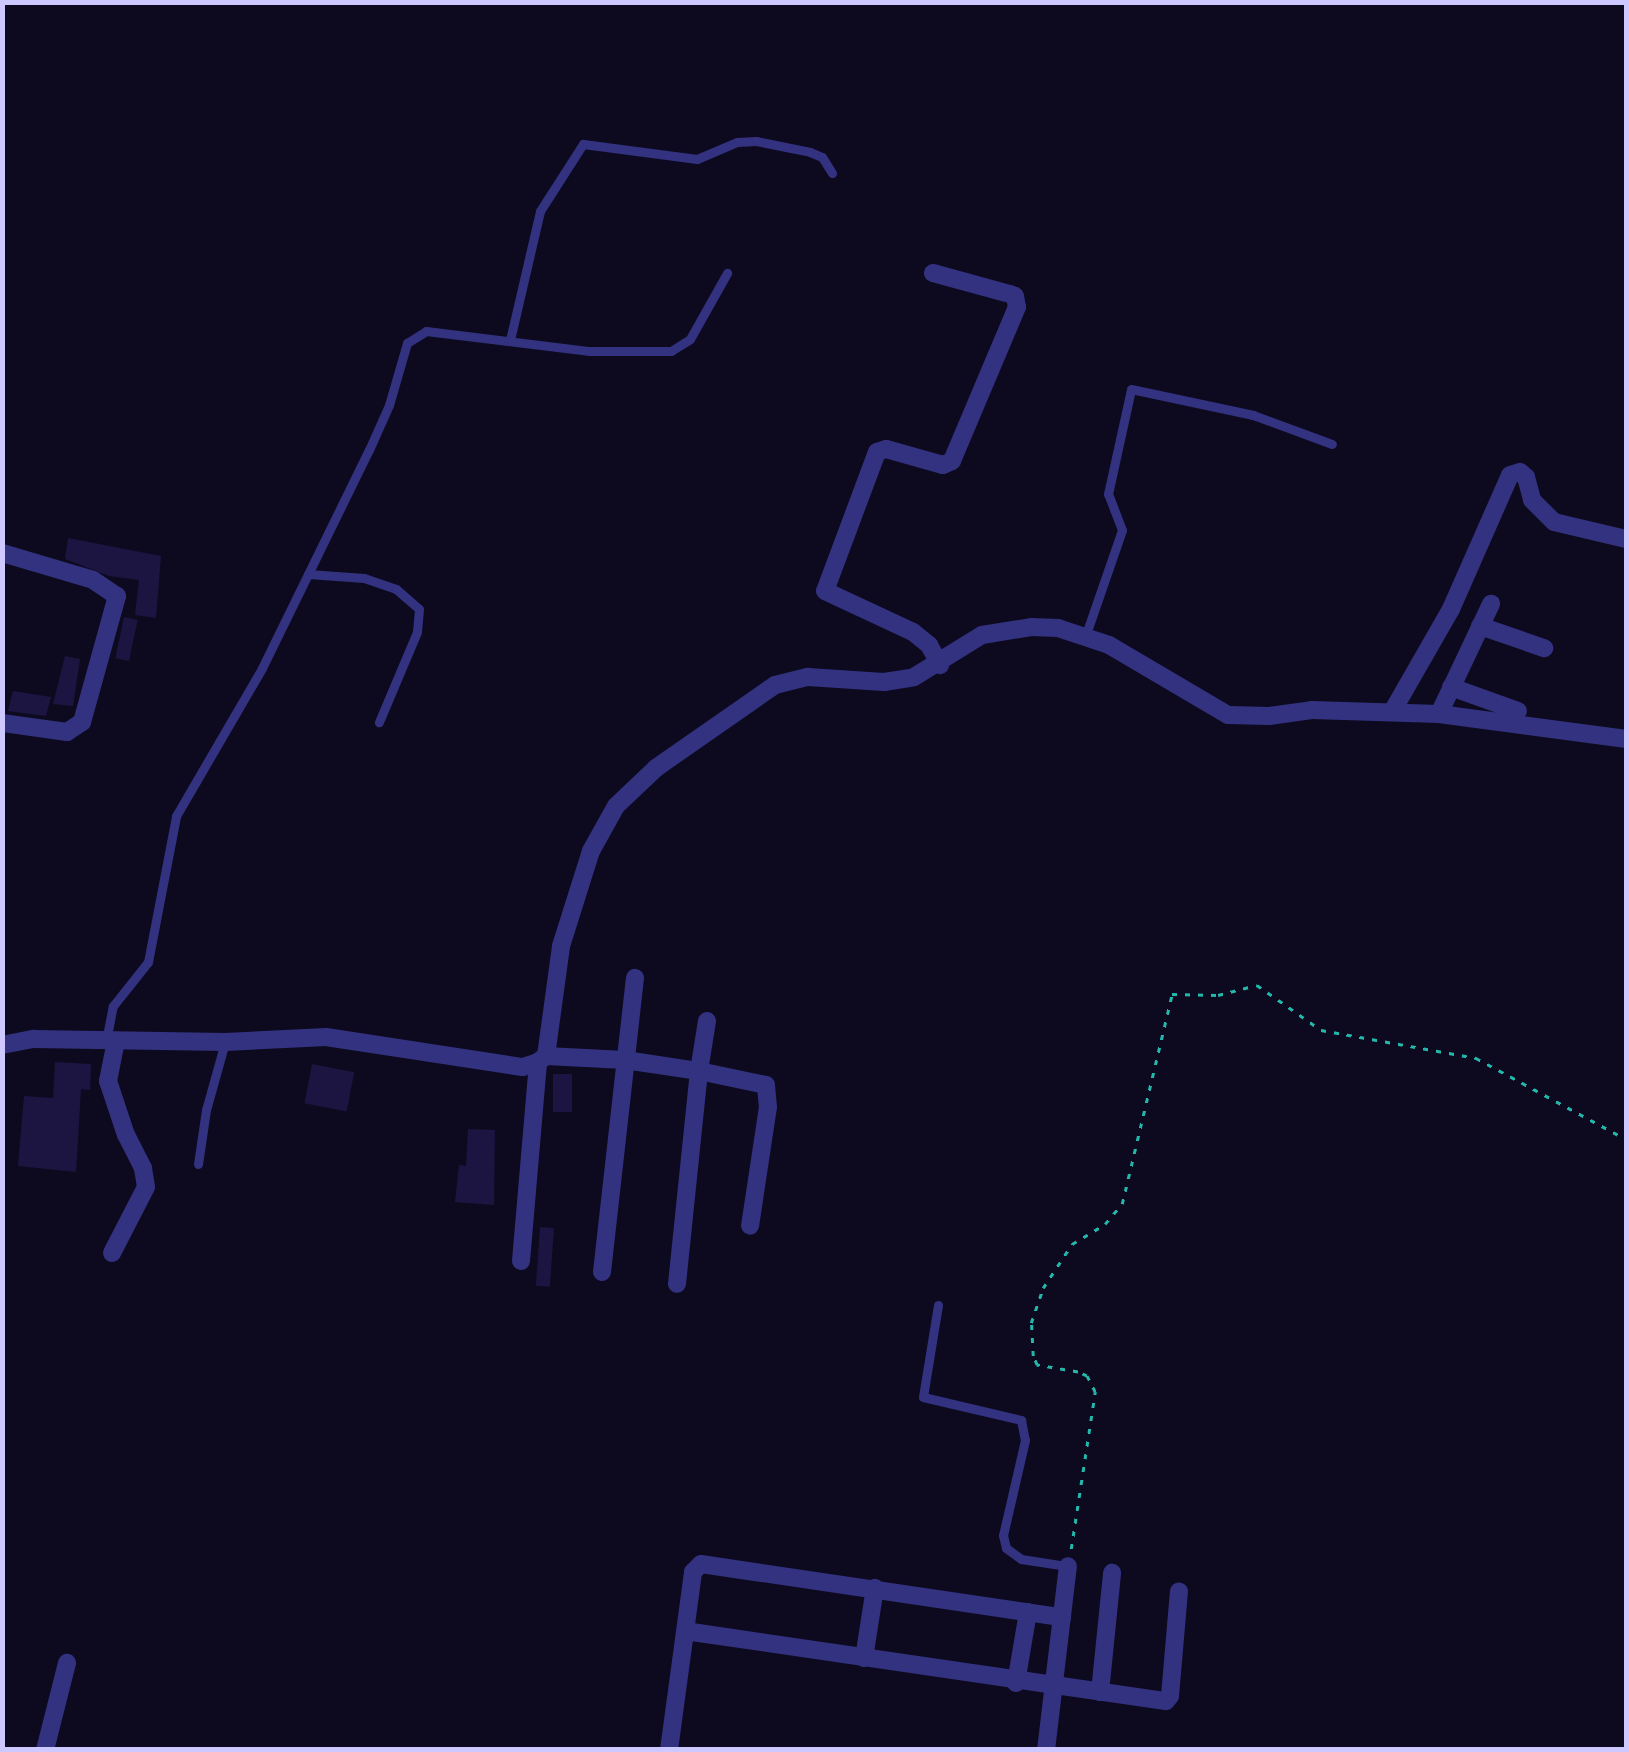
<!DOCTYPE html>
<html>
<head>
<meta charset="utf-8">
<style>
  body { margin:0 }
  #map { position:relative; width:1629px; height:1752px; overflow:hidden; background:#0d0a1f; font-family:Cabin,sans-serif }
  div>[style] { position:absolute }
  [style*='--x'] { left:calc(var(--x)*1px); top:calc(var(--y)*1px); width:calc(var(--w)*1px); rotate:calc(var(--a)*1deg) }
  .building>* { inset:0; background:#1d1541; transform-origin:0 0 }
  .path>* { height:2.5px; margin-top:-1.25px; transform-origin:0; background:repeating-linear-gradient(90deg,#24b7ab 0 5px,transparent 0 13px) }
  .service>* { height:9px; margin:-4.5px; padding:0 4.5px; transform-origin:4.5px; border-radius:4.5px; background:#333281 }
  .minor>* { height:18px; margin:-9px; padding:0 9px; transform-origin:9px; border-radius:9px; background:#333281 }
  span { translate:-50% -50%; white-space:nowrap; text-align:center; line-height:1.15; -webkit-text-stroke:8px #0d0a1f; paint-order:stroke }
  .frame { position:absolute; inset:0; border:5px solid #cdc8ff; pointer-events:none }
</style>
</head>
<body>
<div id="map">
  <div class="building">
    <i style="clip-path:polygon(68px 538px,161px 556px,156px 618px,135px 615px,139px 580px,109px 576px,65px 559px)"></i>
    <i style="left:124px;top:617px;width:14px;height:42px;rotate:12deg"></i>
    <i style="clip-path:polygon(65px 656px,80px 659px,73px 706px,53px 704px)"></i>
    <i style="clip-path:polygon(13px 691px,51px 697px,46px 716px,8px 711px)"></i>
    <i style="clip-path:polygon(55px 1062px,91px 1064px,90px 1090px,81px 1089px,76px 1172px,18px 1166px,24px 1096px,53px 1098px)"></i>
    <i style="left:312px;top:1064px;width:43px;height:40px;rotate:11deg"></i>
    <i style="left:553px;top:1074px;width:19px;height:38px"></i>
    <i style="clip-path:polygon(468px 1129px,495px 1130px,494px 1205px,455px 1202px,459px 1165px,466px 1166px)"></i>
    <i style="left:540px;top:1227px;width:14px;height:59px;rotate:4deg"></i>
  </div>
  <div class="path">
    <i style="--x:1071;--y:1549;--w:159;--a:-81.3"></i>
    <i style="--x:1095;--y:1392;--w:18;--a:-117"></i>
    <i style="--x:1087;--y:1376;--w:10;--a:-156"></i>
    <i style="--x:1078;--y:1372;--w:42;--a:-170.3"></i>
    <i style="--x:1037;--y:1365;--w:10;--a:-114"></i>
    <i style="--x:1033;--y:1356;--w:33;--a:-93"></i>
    <i style="--x:1031;--y:1323;--w:37;--a:-71"></i>
    <i style="--x:1043;--y:1288;--w:53;--a:-56.6"></i>
    <i style="--x:1072;--y:1244;--w:39;--a:-31"></i>
    <i style="--x:1105;--y:1224;--w:26;--a:-50"></i>
    <i style="--x:1122;--y:1204;--w:216;--a:-76.6"></i>
    <i style="--x:1172;--y:994;--w:46;--a:1.2"></i>
    <i style="--x:1218;--y:995;--w:40;--a:-14.4"></i>
    <i style="--x:1257;--y:985;--w:78;--a:35.1"></i>
    <i style="--x:1321;--y:1030;--w:158;--a:10.2"></i>
    <i style="--x:1476;--y:1058;--w:170;--a:28.4"></i>
  </div>
  <div class="service">
    <i style="--x:510;--y:340;--w:132;--a:-76.9"></i>
    <i style="--x:540;--y:211;--w:80;--a:-57.3"></i>
    <i style="--x:583;--y:144;--w:115;--a:7.5"></i>
    <i style="--x:697;--y:159;--w:43;--a:-23"></i>
    <i style="--x:737;--y:142;--w:19;--a:-3"></i>
    <i style="--x:756;--y:141;--w:55;--a:11.5"></i>
    <i style="--x:810;--y:152;--w:13;--a:23"></i>
    <i style="--x:822;--y:157;--w:19;--a:58"></i>
    <i style="--x:308;--y:574;--w:56;--a:4.1"></i>
    <i style="--x:364;--y:578;--w:34;--a:19"></i>
    <i style="--x:396;--y:589;--w:30;--a:41"></i>
    <i style="--x:419;--y:609;--w:23;--a:95"></i>
    <i style="--x:417;--y:632;--w:98;--a:112.9"></i>
    <i style="--x:1085;--y:637;--w:113;--a:-70.9"></i>
    <i style="--x:1122;--y:530;--w:39;--a:-111"></i>
    <i style="--x:1108;--y:494;--w:107;--a:-77.6"></i>
    <i style="--x:1131;--y:389;--w:125;--a:12"></i>
    <i style="--x:1253;--y:415;--w:84;--a:20.2"></i>
    <i style="--x:106;--y:1041;--w:36;--a:-79"></i>
    <i style="--x:113;--y:1006;--w:56;--a:-51.5"></i>
    <i style="--x:148;--y:962;--w:149;--a:-79.1"></i>
    <i style="--x:176;--y:816;--w:171;--a:-59.8"></i>
    <i style="--x:262;--y:668;--w:243;--a:-63.9"></i>
    <i style="--x:369;--y:450;--w:49;--a:-66"></i>
    <i style="--x:389;--y:405;--w:65;--a:-73.8"></i>
    <i style="--x:407;--y:343;--w:22;--a:-32"></i>
    <i style="--x:426;--y:331;--w:165;--a:7"></i>
    <i style="--x:590;--y:351;--w:81;--a:0"></i>
    <i style="--x:671;--y:351;--w:22;--a:-32"></i>
    <i style="--x:690;--y:339;--w:76;--a:-60.7"></i>
    <i style="--x:198;--y:1164;--w:55;--a:-81.6"></i>
    <i style="--x:206;--y:1110;--w:71;--a:-74.4"></i>
    <i style="--x:938;--y:1305;--w:93;--a:99.3"></i>
    <i style="--x:923;--y:1397;--w:101;--a:13.2"></i>
    <i style="--x:1021;--y:1420;--w:20;--a:79"></i>
    <i style="--x:1025;--y:1440;--w:98;--a:103"></i>
    <i style="--x:1003;--y:1535;--w:13;--a:77"></i>
    <i style="--x:1006;--y:1548;--w:19;--a:36"></i>
    <i style="--x:1021;--y:1559;--w:47;--a:8.7"></i>
  </div>
  <div class="minor">
    <i style="--x:933;--y:273;--w:80;--a:15.3"></i>
    <i style="--x:1010;--y:294;--w:5;--a:22"></i>
    <i style="--x:1015;--y:296;--w:11;--a:80"></i>
    <i style="--x:1017;--y:307;--w:167;--a:112.9"></i>
    <i style="--x:952;--y:461;--w:10;--a:156"></i>
    <i style="--x:943;--y:465;--w:59;--a:-164.3"></i>
    <i style="--x:886;--y:449;--w:9;--a:162"></i>
    <i style="--x:877;--y:452;--w:148;--a:110.5"></i>
    <i style="--x:825;--y:591;--w:97;--a:25"></i>
    <i style="--x:913;--y:632;--w:21;--a:39"></i>
    <i style="--x:929;--y:645;--w:23;--a:61"></i>
    <i style="--x:2;--y:553;--w:95;--a:16.5"></i>
    <i style="--x:93;--y:580;--w:29;--a:34"></i>
    <i style="--x:117;--y:596;--w:131;--a:105.5"></i>
    <i style="--x:82;--y:722;--w:18;--a:146"></i>
    <i style="--x:67;--y:732;--w:66;--a:-172.1"></i>
    <i style="--x:1480;--y:626;--w:68;--a:19"></i>
    <i style="--x:1451;--y:687;--w:71;--a:19.7"></i>
    <i style="--x:1392;--y:712;--w:119;--a:-60.2"></i>
    <i style="--x:1451;--y:609;--w:146;--a:-66.2"></i>
    <i style="--x:1510;--y:475;--w:10;--a:-17"></i>
    <i style="--x:1520;--y:472;--w:8;--a:40"></i>
    <i style="--x:1526;--y:477;--w:24;--a:75"></i>
    <i style="--x:1532;--y:500;--w:31;--a:45"></i>
    <i style="--x:1554;--y:522;--w:74;--a:13.3"></i>
    <i style="--x:1439;--y:714;--w:122;--a:-64.7"></i>
    <i style="--x:707;--y:1021;--w:51;--a:99.1"></i>
    <i style="--x:699;--y:1071;--w:68;--a:11.8"></i>
    <i style="--x:766;--y:1085;--w:22;--a:85"></i>
    <i style="--x:768;--y:1107;--w:120;--a:98.6"></i>
    <i style="--x:2;--y:1045;--w:33;--a:-11"></i>
    <i style="--x:34;--y:1039;--w:191;--a:0.9"></i>
    <i style="--x:225;--y:1042;--w:101;--a:-2.8"></i>
    <i style="--x:326;--y:1037;--w:199;--a:8.7"></i>
    <i style="--x:523;--y:1067;--w:16;--a:-18"></i>
    <i style="--x:546;--y:1056;--w:79;--a:2.9"></i>
    <i style="--x:625;--y:1060;--w:75;--a:8.5"></i>
    <i style="--x:699;--y:1071;--w:214;--a:95.9"></i>
    <i style="--x:112;--y:1253;--w:74;--a:-62.7"></i>
    <i style="--x:146;--y:1187;--w:19;--a:-99"></i>
    <i style="--x:143;--y:1168;--w:37;--a:-117"></i>
    <i style="--x:126;--y:1135;--w:57;--a:-108.4"></i>
    <i style="--x:108;--y:1081;--w:41;--a:-78.7"></i>
    <i style="--x:521;--y:1261;--w:200;--a:-85.1"></i>
    <i style="--x:538;--y:1062;--w:10;--a:-37"></i>
    <i style="--x:546;--y:1056;--w:111;--a:-82.2"></i>
    <i style="--x:561;--y:946;--w:100;--a:-72.5"></i>
    <i style="--x:591;--y:851;--w:51;--a:-60.9"></i>
    <i style="--x:616;--y:806;--w:55;--a:-43.5"></i>
    <i style="--x:656;--y:768;--w:145;--a:-34.9"></i>
    <i style="--x:775;--y:685;--w:34;--a:-14"></i>
    <i style="--x:808;--y:677;--w:76;--a:3.8"></i>
    <i style="--x:884;--y:682;--w:30;--a:-9"></i>
    <i style="--x:914;--y:677;--w:80;--a:-31.7"></i>
    <i style="--x:982;--y:635;--w:51;--a:-9.1"></i>
    <i style="--x:1032;--y:627;--w:26;--a:2"></i>
    <i style="--x:1058;--y:628;--w:54;--a:18.4"></i>
    <i style="--x:1109;--y:645;--w:138;--a:30.5"></i>
    <i style="--x:1228;--y:715;--w:41;--a:1.4"></i>
    <i style="--x:1269;--y:716;--w:43;--a:-7.9"></i>
    <i style="--x:1312;--y:710;--w:127;--a:1.8"></i>
    <i style="--x:1439;--y:714;--w:189;--a:7.6"></i>
    <i style="--x:602;--y:1272;--w:296;--a:-83.6"></i>
    <i style="--x:685;--y:1631;--w:486;--a:8.3"></i>
    <i style="--x:1166;--y:1701;--w:6;--a:-51"></i>
    <i style="--x:1170;--y:1696;--w:105;--a:-85.1"></i>
    <i style="--x:864;--y:1658;--w:71;--a:-81.1"></i>
    <i style="--x:1016;--y:1683;--w:72;--a:-80.4"></i>
    <i style="--x:1100;--y:1692;--w:120;--a:-84.2"></i>
    <i style="--x:45;--y:1750;--w:90;--a:-75.8"></i>
    <i style="--x:669;--y:1750;--w:180;--a:-82.3"></i>
    <i style="--x:693;--y:1572;--w:11;--a:-45"></i>
    <i style="--x:701;--y:1564;--w:365;--a:8.4"></i>
    <i style="--x:1046;--y:1750;--w:185;--a:-83.2"></i>
  </div>
  <div class="frame"></div>
</div>
</body>
</html>
